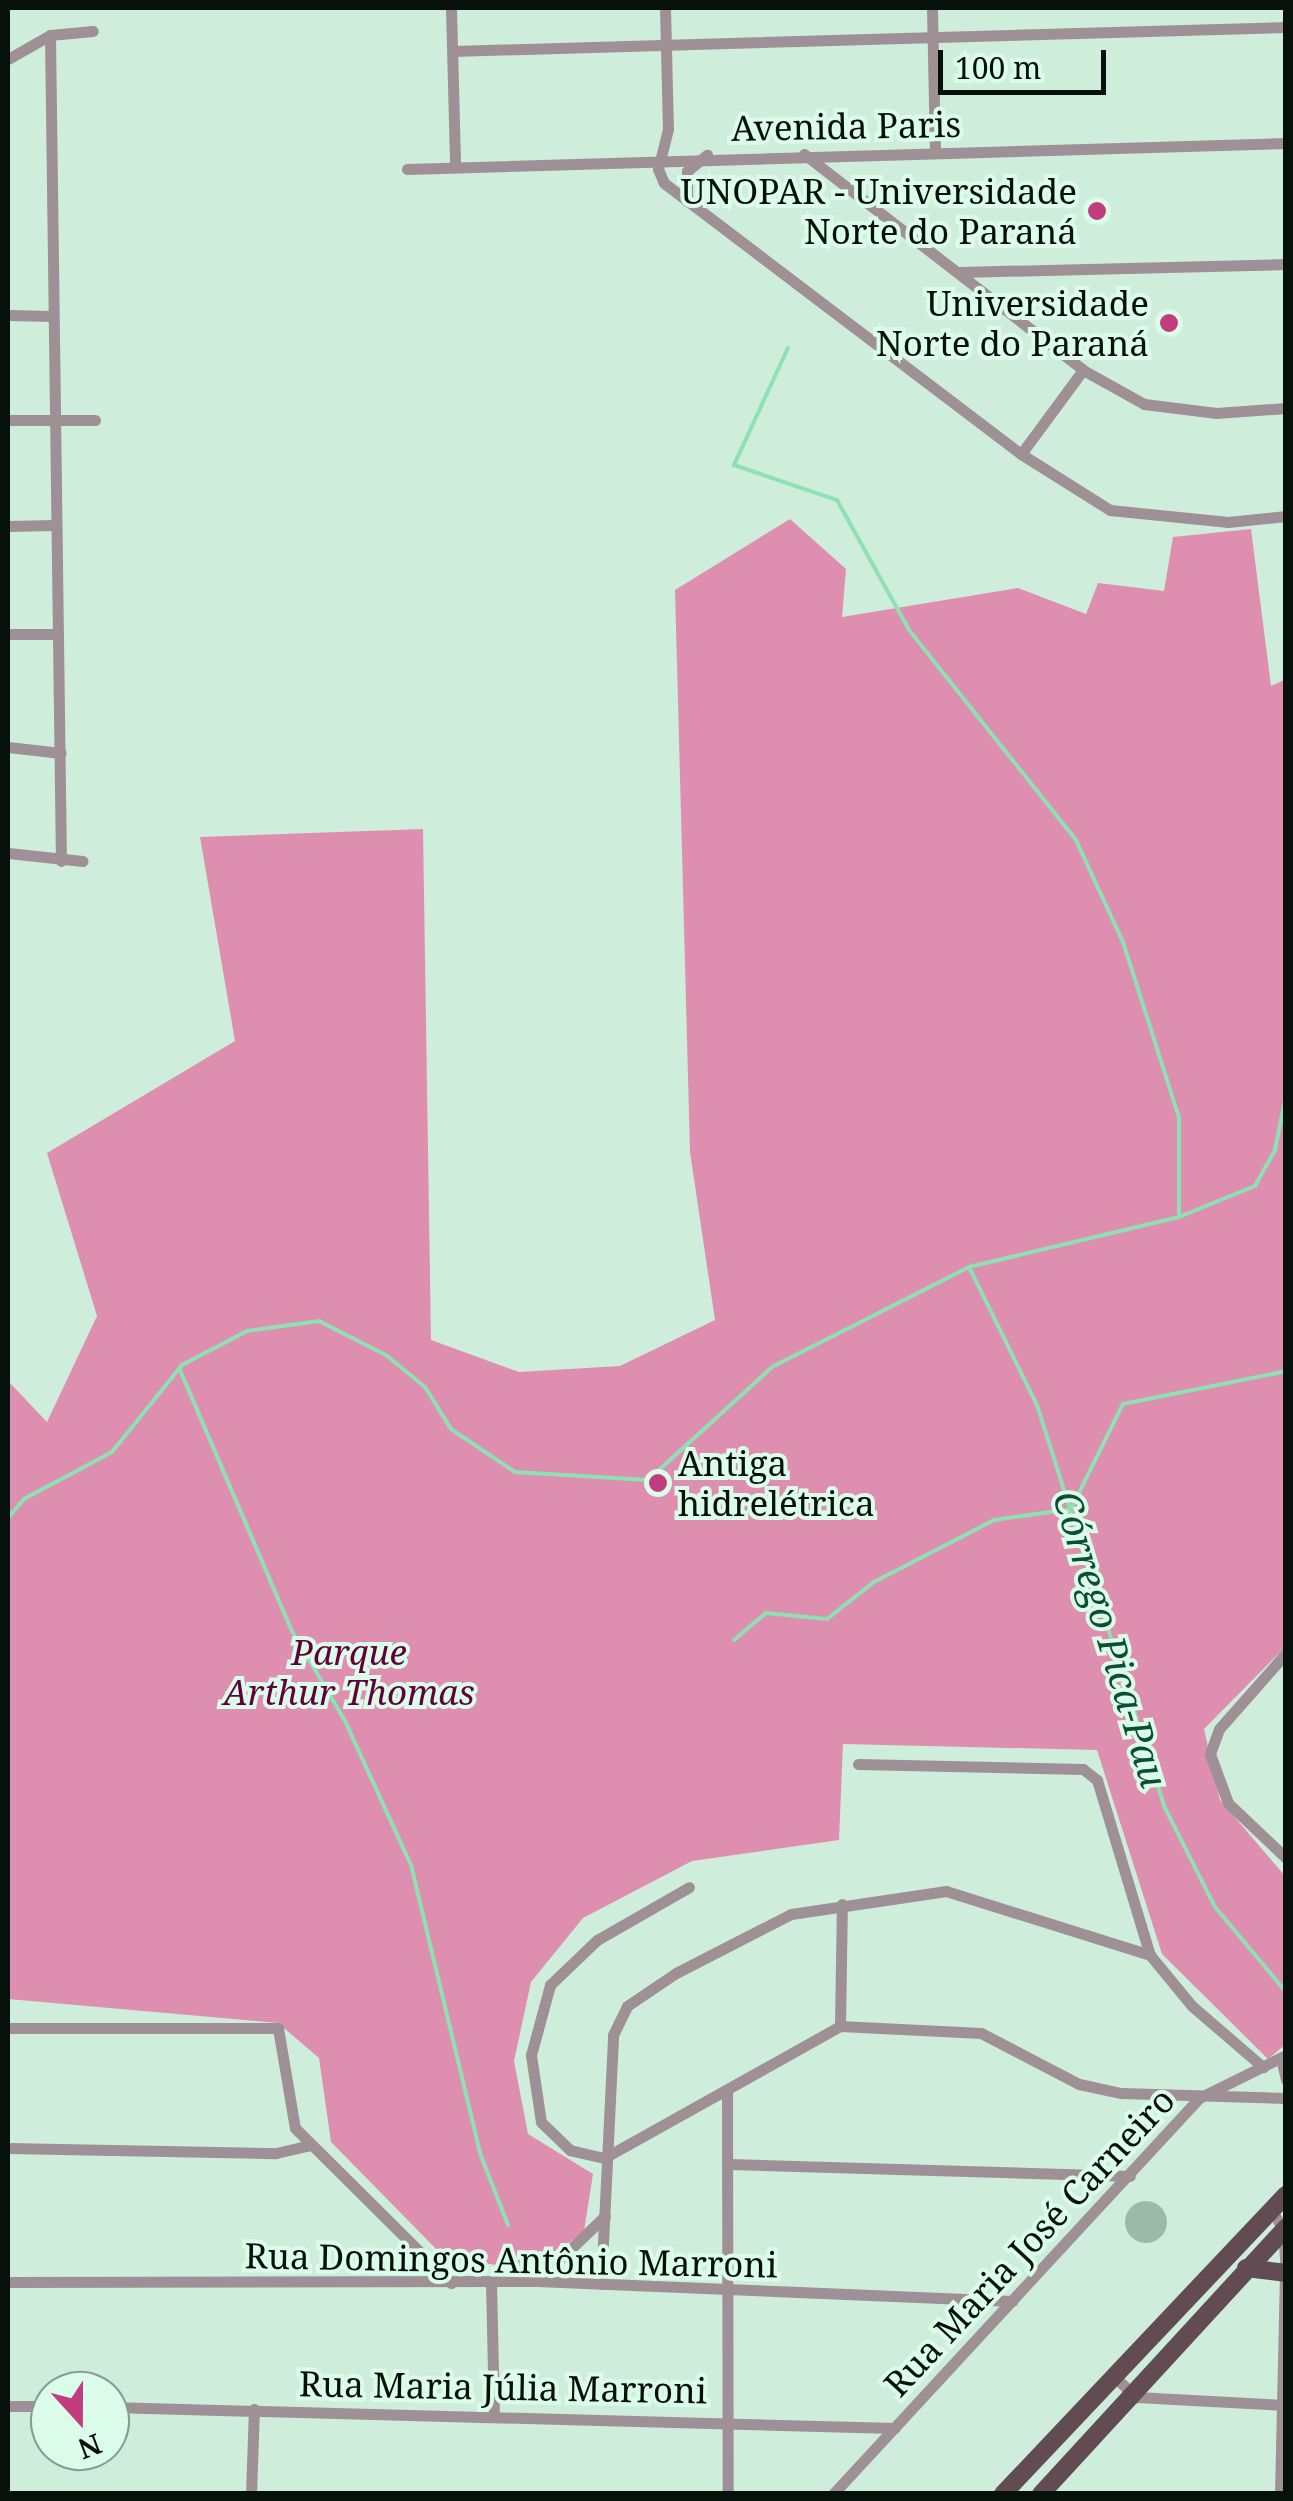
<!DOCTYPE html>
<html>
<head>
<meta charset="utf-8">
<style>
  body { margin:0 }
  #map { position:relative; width:1293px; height:2501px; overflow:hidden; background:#ceeedb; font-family:"Noto Serif",serif }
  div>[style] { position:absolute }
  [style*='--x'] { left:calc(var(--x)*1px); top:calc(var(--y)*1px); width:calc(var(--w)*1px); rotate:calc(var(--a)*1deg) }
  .forest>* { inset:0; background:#de8fb0 }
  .stream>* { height:4px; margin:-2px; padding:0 2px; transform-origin:2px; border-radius:2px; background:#8ee1b3 }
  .building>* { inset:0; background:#9bbaa8 }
  .round { border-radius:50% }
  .street>* { height:11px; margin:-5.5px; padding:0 5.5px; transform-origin:5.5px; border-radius:5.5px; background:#9f9095 }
  .primary>* { height:18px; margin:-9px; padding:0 9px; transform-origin:9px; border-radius:9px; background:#634b54 }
  .dots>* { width:28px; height:28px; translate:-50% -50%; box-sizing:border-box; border:5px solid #dbfce8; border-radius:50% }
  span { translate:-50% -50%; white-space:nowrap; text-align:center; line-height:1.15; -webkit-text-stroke:8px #dbfce8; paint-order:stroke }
  .street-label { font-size:35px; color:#06110b }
  .poi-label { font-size:35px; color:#06110b }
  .right { translate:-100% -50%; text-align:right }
  .left { translate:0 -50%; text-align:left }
  .park-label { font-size:35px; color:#610039; font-style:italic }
  .water-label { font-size:38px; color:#0d4e32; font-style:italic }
  .frame { position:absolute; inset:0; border:10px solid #06110b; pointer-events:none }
  .north { position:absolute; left:30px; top:2371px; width:100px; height:100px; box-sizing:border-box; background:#dbfce8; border:2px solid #869e90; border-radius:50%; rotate:159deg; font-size:28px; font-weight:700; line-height:40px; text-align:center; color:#06110b }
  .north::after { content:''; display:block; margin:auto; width:35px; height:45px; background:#c23d80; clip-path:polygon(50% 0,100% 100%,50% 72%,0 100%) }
  .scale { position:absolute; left:938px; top:50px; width:168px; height:45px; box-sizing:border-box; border:5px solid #06110b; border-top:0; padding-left:12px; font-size:30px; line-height:35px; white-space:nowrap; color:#06110b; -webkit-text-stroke:8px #dbfce8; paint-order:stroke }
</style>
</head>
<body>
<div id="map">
  <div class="forest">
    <i style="clip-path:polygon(790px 519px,846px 569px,842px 617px,1018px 588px,1086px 614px,1098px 583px,1164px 591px,1173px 537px,1251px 529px,1271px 686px,1286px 679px,1286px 1646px,1204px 1729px,1220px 1800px,1285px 1876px,1285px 2045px,1268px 2059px,1162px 1954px,1097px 1750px,843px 1744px,839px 1840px,692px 1861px,583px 1918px,531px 1982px,514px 2061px,528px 2134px,593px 2174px,584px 2231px,534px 2270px,445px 2258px,331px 2142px,319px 2058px,278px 2023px,8px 1999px,8px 1381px,47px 1422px,97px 1316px,47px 1153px,235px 1041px,200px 837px,423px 829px,431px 1340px,519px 1372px,620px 1366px,715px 1320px,690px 1152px,675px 590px)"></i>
  </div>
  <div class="stream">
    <i style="--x:788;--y:348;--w:129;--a:114.8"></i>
    <i style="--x:734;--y:465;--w:109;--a:18.8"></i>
    <i style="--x:837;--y:500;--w:149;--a:61"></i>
    <i style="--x:909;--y:630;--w:268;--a:51.5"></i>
    <i style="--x:1076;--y:840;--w:112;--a:65.3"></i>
    <i style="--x:1123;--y:942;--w:185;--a:72.3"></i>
    <i style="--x:1179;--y:1118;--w:96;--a:90"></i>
    <i style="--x:969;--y:1267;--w:154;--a:63.8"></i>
    <i style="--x:1037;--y:1405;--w:421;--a:72.4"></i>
    <i style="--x:1164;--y:1806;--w:113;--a:63.2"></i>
    <i style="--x:1215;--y:1907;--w:111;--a:50.1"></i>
    <i style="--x:180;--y:1370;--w:284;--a:66.8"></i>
    <i style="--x:292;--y:1631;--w:104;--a:59.5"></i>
    <i style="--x:345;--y:1721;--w:158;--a:65.4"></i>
    <i style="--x:411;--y:1865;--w:299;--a:76.5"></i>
    <i style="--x:481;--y:2156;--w:74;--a:68.6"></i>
    <i style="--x:8;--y:1518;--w:25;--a:-50"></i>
    <i style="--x:24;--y:1499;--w:100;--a:-28.1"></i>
    <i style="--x:112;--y:1452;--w:112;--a:-51.2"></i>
    <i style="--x:182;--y:1365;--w:73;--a:-27.6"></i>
    <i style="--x:247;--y:1331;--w:73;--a:-7.9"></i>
    <i style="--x:319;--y:1321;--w:75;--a:26.9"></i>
    <i style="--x:386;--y:1355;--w:50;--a:39.4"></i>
    <i style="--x:425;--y:1387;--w:49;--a:58.2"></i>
    <i style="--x:451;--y:1429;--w:77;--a:33.9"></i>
    <i style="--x:515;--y:1472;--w:133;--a:3.4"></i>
    <i style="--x:648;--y:1480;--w:168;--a:-42.3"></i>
    <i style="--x:772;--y:1367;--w:221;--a:-26.9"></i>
    <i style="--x:969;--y:1267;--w:216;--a:-13.4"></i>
    <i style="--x:1179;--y:1217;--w:82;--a:-22.2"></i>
    <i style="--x:1255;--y:1186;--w:41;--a:-60.9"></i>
    <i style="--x:1275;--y:1150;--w:56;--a:-78.7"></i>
    <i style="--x:734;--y:1640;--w:42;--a:-40.2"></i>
    <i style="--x:766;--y:1613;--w:61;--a:5.6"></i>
    <i style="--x:827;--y:1619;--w:60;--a:-38.2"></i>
    <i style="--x:874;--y:1582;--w:135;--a:-27.3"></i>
    <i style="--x:994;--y:1520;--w:78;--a:-8.1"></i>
    <i style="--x:1071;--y:1509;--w:117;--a:-63.7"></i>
    <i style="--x:1123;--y:1404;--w:166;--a:-11.4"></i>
  </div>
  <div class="building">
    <i class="round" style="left:1125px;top:2201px;width:42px;height:42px"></i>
  </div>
  <div class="street">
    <i style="--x:451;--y:8;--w:158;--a:88.5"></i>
    <i style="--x:665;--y:8;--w:121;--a:88.6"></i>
    <i style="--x:668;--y:129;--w:41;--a:104"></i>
    <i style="--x:658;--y:169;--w:15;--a:67"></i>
    <i style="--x:664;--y:183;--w:448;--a:37.2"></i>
    <i style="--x:1021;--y:454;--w:105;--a:32.2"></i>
    <i style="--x:1110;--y:510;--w:119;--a:5.8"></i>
    <i style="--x:1228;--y:522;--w:58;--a:-5.9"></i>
    <i style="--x:932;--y:8;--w:145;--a:88.8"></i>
    <i style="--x:50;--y:35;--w:826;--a:89.24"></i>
    <i style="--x:453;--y:51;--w:833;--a:-1.65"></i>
    <i style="--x:8;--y:59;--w:48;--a:-29.7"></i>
    <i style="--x:50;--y:35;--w:43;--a:-5.3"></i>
    <i style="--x:804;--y:154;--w:353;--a:37.7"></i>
    <i style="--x:1083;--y:370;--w:70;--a:29.1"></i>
    <i style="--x:1144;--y:404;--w:73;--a:7.1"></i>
    <i style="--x:1216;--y:413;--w:70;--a:-4.1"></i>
    <i style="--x:407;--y:169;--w:879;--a:-1.69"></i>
    <i style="--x:687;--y:201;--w:30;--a:-90"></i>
    <i style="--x:687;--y:171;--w:26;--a:-39"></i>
    <i style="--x:960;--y:272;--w:326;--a:-1.4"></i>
    <i style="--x:8;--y:315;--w:43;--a:1.3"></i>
    <i style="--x:8;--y:420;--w:87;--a:0"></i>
    <i style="--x:1021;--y:454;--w:104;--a:-53.6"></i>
    <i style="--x:8;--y:526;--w:47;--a:-1.2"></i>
    <i style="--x:8;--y:634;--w:50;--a:0"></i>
    <i style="--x:8;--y:747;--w:53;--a:6.5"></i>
    <i style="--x:8;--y:853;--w:75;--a:6.1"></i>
    <i style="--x:1286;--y:1653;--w:101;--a:131.4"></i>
    <i style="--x:1219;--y:1729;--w:27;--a:110"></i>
    <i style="--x:1210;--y:1754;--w:52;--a:69.8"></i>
    <i style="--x:1228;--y:1803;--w:80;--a:43.5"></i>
    <i style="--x:858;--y:1764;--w:225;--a:1.3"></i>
    <i style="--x:1083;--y:1769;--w:18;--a:38"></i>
    <i style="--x:1097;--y:1780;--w:183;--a:73.2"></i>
    <i style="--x:1150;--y:1955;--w:66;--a:50.5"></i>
    <i style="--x:1192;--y:2006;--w:94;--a:40.7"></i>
    <i style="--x:840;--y:2026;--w:122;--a:-89.1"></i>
    <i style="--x:8;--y:2028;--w:270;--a:0"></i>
    <i style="--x:278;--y:2028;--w:101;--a:80.4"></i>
    <i style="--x:295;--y:2128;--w:220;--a:44.8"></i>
    <i style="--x:1281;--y:2058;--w:22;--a:77"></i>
    <i style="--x:727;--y:2090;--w:404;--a:89.9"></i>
    <i style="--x:8;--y:2148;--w:268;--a:1.1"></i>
    <i style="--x:276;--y:2153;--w:35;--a:-13"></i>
    <i style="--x:604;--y:2158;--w:270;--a:-29.2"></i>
    <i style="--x:840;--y:2026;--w:141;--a:2.8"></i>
    <i style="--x:981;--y:2033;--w:110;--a:27.5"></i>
    <i style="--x:1079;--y:2084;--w:43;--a:12.1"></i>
    <i style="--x:1121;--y:2093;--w:165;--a:1.7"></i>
    <i style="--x:604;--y:2158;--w:35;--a:-167"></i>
    <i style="--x:570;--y:2150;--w:40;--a:-136"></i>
    <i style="--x:541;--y:2122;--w:68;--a:-98.5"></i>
    <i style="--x:531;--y:2055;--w:73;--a:-74.8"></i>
    <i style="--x:550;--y:1985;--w:65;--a:-43.8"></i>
    <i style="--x:597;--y:1940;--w:106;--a:-29.9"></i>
    <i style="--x:729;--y:2164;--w:401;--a:1.7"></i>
    <i style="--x:1270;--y:2208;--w:25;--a:58"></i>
    <i style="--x:1283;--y:2229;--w:44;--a:86.1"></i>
    <i style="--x:537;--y:2281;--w:94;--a:-43.7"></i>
    <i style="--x:8;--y:2282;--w:529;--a:-0.11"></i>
    <i style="--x:537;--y:2281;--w:476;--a:2.4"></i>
    <i style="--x:491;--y:2283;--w:131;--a:88.7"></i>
    <i style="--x:601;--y:2284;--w:249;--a:-87.2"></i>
    <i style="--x:613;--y:2035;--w:32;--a:-64"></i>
    <i style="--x:627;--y:2006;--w:59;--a:-34"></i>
    <i style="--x:676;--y:1973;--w:129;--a:-27.2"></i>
    <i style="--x:791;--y:1914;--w:157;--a:-8.4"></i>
    <i style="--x:946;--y:1891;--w:214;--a:17.4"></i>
    <i style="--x:1116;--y:2378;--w:28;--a:44"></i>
    <i style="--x:1136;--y:2397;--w:150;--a:3.1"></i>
    <i style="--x:8;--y:2406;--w:42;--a:0"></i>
    <i style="--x:110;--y:2407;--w:785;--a:1.53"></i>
    <i style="--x:251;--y:2494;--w:85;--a:-88"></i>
    <i style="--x:833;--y:2494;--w:539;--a:-47.25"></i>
    <i style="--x:1199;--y:2098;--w:97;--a:-26.3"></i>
    <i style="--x:1280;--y:2494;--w:221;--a:-88.7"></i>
  </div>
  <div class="primary">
    <i style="--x:1246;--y:2268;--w:39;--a:7"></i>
    <i style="--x:1003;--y:2494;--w:412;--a:-46.6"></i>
    <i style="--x:1041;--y:2494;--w:362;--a:-47.4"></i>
  </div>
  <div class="dots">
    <i style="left:1097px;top:211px;background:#c23d80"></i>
    <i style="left:1169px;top:323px;background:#c23d80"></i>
    <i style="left:658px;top:1483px;background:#c23d80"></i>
  </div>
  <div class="street-label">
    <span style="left:846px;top:126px;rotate:-1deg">Avenida Paris</span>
    <span style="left:1029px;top:2242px;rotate:-47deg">Rua Maria José Carneiro</span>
    <span style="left:511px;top:2260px;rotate:1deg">Rua Domingos Antônio Marroni</span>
    <span style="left:503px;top:2387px;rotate:1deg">Rua Maria Júlia Marroni</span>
  </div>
  <div class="poi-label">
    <span class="right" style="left:1077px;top:211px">UNOPAR - Universidade<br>Norte do Paraná</span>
    <span class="right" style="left:1149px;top:323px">Universidade<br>Norte do Paraná</span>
    <span class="left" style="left:678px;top:1483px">Antiga<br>hidrelétrica</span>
  </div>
  <div class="park-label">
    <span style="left:349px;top:1672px">Parque<br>Arthur Thomas</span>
  </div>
  <div class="water-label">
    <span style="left:1111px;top:1639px;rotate:73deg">Córrego Pica-Pau</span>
  </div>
  <div class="frame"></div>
  <div class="north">N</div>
  <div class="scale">100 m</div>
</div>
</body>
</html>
